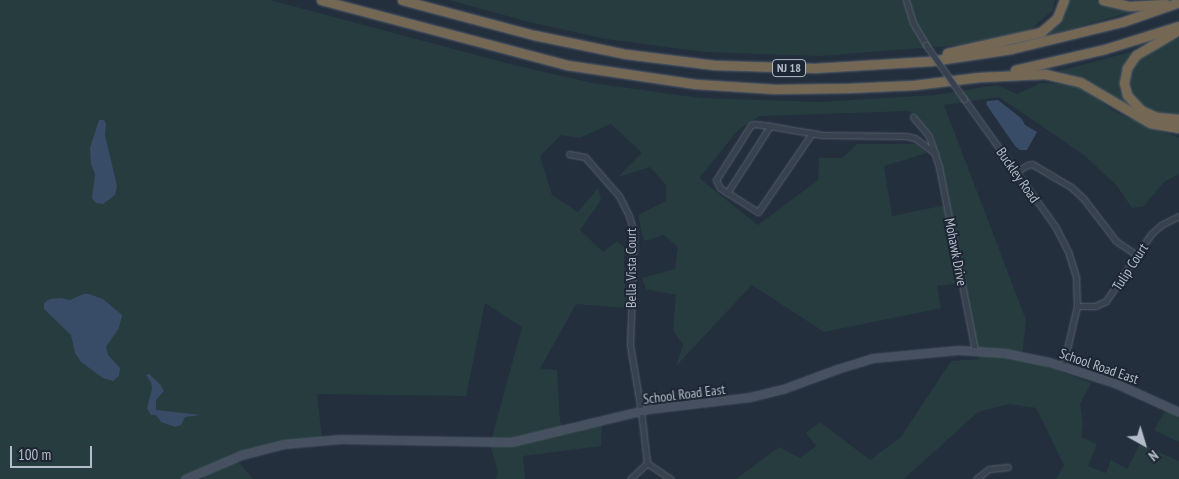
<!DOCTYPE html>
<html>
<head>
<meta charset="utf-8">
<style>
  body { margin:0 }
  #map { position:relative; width:1179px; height:479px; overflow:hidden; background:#242f3e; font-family:"PT Sans Narrow",sans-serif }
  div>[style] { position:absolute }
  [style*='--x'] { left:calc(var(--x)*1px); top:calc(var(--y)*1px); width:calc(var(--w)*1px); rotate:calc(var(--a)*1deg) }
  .green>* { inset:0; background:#263c3f }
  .water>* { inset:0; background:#394c67 }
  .roads { filter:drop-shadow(0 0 1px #565f6c) drop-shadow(0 0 1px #565f6c) }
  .street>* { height:5px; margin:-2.5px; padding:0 2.5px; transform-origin:2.5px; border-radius:2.5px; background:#38414e }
  .secondary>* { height:7px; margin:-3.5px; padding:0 3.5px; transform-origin:3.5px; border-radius:3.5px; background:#465061 }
  .highway>* { height:9px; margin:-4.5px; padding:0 4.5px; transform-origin:4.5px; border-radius:4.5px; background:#746855 }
  .bridges { filter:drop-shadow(0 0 1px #565f6c) drop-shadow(0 0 1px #565f6c) }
  .street-bridge>* { height:5px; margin:-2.5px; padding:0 2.5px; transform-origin:2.5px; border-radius:2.5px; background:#38414e }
  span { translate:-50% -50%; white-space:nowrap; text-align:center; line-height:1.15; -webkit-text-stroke:4px #1d2633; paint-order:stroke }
  .shield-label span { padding:1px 4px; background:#1d2633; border:1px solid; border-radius:4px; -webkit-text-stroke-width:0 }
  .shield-label { font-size:12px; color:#b4bcc9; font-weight:700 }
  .street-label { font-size:14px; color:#b4bcc9 }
  .north { position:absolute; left:1119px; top:419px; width:50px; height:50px; -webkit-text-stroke:4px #1d2633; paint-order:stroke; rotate:141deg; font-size:14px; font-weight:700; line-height:20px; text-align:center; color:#b4bcc9 }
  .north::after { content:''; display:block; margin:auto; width:18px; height:22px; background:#b4bcc9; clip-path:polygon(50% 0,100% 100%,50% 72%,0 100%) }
  .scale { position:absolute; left:10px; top:446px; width:82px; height:22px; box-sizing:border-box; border:2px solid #b4bcc9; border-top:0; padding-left:6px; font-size:15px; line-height:18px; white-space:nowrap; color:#b4bcc9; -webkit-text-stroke:4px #1d2633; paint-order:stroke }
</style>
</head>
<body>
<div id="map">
  <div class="green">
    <i style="clip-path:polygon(evenodd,0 0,270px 0,514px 65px,592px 83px,700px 98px,821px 102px,935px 95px,997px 85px,1017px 94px,1041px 83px,1080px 85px,1115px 112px,1179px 138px,1179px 174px,1164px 182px,1144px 206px,1132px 208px,1117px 186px,1084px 155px,999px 97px,944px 105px,1026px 320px,1022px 357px,1091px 383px,1080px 404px,1083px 424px,1081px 437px,1097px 444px,1088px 466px,1106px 473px,1111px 460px,1127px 469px,1140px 444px,1179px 461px,1179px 479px,1056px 479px,1064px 465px,1036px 408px,1009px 404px,978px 412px,904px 479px,736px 479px,779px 447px,800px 458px,816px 446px,806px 433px,820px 422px,870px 460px,901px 437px,951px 361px,979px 359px,964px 283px,937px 286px,941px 308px,824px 332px,752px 285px,676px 366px,683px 345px,673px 330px,676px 295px,646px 289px,642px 278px,675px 269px,678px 247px,664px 235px,644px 241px,638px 215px,666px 201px,666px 185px,650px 167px,618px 177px,642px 153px,611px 124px,579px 138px,561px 135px,540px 156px,552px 195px,578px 212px,598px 188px,601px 200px,580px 230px,603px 252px,617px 241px,625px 248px,624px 262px,626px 308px,576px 304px,540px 369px,557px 370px,560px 420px,564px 431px,602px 421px,601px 446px,523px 456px,525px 479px,496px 479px,498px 472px,490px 445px,522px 327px,485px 303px,466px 396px,317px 394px,322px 440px,307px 440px,236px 459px,253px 479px,204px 479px,202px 476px,193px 479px,0 479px,0 0,909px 111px,934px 137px,946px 205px,892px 216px,884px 166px,927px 153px,916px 144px,857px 144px,842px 158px,819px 158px,818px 180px,758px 225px,699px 178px,739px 129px,760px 116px,909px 111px)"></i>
    <i style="clip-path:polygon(449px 0,1055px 0,1053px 10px,1028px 32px,960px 45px,820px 56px,704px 52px,606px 39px,525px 21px)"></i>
    <i style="clip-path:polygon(1068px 0,1095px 0,1105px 7px,1134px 11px,1046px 36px,1063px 21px)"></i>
    <i style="clip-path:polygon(1179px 38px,1179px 115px,1158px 113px,1140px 105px,1131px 91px,1130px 74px,1138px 60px,1150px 50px)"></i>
    <i style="clip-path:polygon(1138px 50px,1122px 69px,1119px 90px,1133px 110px,1093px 84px,1059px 71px)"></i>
    <i style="clip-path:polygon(1165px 411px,1179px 416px,1179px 442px,1154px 430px)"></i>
  </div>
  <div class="water">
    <i style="clip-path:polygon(998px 100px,1022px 119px,1025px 125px,1037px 132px,1027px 150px,1020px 150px,1015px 146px,986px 104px,987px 101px)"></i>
    <i style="clip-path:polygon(99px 120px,104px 120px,106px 124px,105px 135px,117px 186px,115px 195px,103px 204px,96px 203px,92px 198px,95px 174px,91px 164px,90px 148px)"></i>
    <i style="clip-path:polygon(83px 294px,89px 294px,103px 299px,122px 315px,119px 328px,106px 347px,108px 355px,120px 368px,119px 376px,113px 381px,103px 378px,81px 362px,75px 353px,71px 335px,44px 309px,44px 303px,50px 299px,61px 298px,70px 300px)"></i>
    <i style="clip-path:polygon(149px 374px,160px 384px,164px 391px,156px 400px,156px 410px,201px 415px,185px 417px,181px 425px,175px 427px,161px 422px,156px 415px,151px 415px,147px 408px,152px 389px,151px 382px,146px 375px)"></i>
  </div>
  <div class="roads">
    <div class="street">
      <i style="--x:906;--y:0;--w:24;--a:73"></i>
      <i style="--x:913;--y:23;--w:26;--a:59"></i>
      <i style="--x:964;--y:99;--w:156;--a:54.4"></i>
      <i style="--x:1055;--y:226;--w:28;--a:63"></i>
      <i style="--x:1068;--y:251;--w:28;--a:73"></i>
      <i style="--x:1076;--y:278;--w:28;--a:88"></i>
      <i style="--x:1077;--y:306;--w:62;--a:103.1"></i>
      <i style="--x:913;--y:117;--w:25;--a:50"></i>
      <i style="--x:929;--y:136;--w:33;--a:72"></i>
      <i style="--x:939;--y:167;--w:187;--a:78.9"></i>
      <i style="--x:770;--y:126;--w:15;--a:-172"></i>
      <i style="--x:755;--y:124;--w:4;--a:166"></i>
      <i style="--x:751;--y:125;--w:65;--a:122.5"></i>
      <i style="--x:716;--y:180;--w:9;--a:63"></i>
      <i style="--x:720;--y:188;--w:45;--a:32.3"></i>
      <i style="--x:758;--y:212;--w:96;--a:-55.6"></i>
      <i style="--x:569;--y:154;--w:16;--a:11"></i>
      <i style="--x:585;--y:157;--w:52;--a:48.9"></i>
      <i style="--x:619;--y:196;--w:22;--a:63"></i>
      <i style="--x:629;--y:216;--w:17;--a:73"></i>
      <i style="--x:634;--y:232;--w:113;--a:92"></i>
      <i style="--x:630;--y:345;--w:67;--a:80.5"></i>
      <i style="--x:641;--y:411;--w:52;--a:83.4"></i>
      <i style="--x:1016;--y:172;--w:13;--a:-32"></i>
      <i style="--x:1027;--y:165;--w:5;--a:-11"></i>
      <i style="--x:1032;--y:164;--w:45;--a:30.5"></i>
      <i style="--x:1071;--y:187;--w:16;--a:43"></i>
      <i style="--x:1083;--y:198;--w:54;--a:52.5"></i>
      <i style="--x:1116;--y:241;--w:25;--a:34"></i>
      <i style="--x:727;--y:193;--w:80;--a:-57.3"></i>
      <i style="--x:770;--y:126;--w:53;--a:9.8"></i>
      <i style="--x:822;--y:135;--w:84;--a:0.7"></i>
      <i style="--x:906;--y:136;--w:9;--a:13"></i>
      <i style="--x:915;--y:138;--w:26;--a:37"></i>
      <i style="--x:1077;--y:306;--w:18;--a:0"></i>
      <i style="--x:1095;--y:306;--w:12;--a:-24"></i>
      <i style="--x:1106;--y:301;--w:81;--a:-56.1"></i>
      <i style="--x:1151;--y:234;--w:13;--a:-42"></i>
      <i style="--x:1161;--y:225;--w:20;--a:-27"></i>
      <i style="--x:647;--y:463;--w:29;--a:34"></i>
      <i style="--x:630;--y:479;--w:23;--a:-43"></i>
      <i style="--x:976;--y:479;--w:16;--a:-38"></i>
      <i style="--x:989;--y:469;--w:19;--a:-6"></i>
    </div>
    <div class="secondary">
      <i style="--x:185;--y:479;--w:61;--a:-23.2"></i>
      <i style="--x:241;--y:455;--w:44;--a:-14.3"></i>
      <i style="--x:284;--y:444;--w:57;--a:-5"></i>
      <i style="--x:341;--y:439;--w:170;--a:1"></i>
      <i style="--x:511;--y:442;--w:141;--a:-13.5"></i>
      <i style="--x:648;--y:409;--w:103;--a:-6.7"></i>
      <i style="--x:750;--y:397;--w:34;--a:-14"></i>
      <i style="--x:783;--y:389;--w:58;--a:-20.3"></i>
      <i style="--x:837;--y:369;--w:38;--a:-17"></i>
      <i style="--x:873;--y:358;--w:85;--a:-5.4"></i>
      <i style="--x:958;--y:350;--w:47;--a:3.7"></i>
      <i style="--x:1005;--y:353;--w:45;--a:11.6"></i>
      <i style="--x:1049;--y:362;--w:69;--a:17.7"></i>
      <i style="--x:1115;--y:383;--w:70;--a:24.4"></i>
    </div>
    <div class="highway">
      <i style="--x:321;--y:0;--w:254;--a:14.8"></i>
      <i style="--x:567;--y:65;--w:130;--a:8.4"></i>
      <i style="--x:696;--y:84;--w:79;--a:3.6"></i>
      <i style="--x:775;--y:89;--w:73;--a:-0.8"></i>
      <i style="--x:848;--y:88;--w:66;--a:-2.6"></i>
      <i style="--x:914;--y:85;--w:66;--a:-6.9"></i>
      <i style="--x:980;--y:77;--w:65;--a:-2.6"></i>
      <i style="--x:1045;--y:74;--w:36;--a:13"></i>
      <i style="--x:1080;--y:82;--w:81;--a:30.4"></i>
      <i style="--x:1150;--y:123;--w:29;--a:10"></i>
      <i style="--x:402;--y:0;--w:137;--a:14.9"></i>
      <i style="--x:534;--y:35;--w:94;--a:11.7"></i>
      <i style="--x:626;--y:54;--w:89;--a:7.1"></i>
      <i style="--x:714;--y:65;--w:100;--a:1.7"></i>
      <i style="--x:814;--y:68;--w:117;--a:-3.4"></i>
      <i style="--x:931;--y:61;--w:81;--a:-8.5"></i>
      <i style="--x:1011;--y:49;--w:114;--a:-13.7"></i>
      <i style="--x:1122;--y:22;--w:60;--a:-19.3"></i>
      <i style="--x:1103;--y:0;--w:27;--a:13"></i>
      <i style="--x:1129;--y:6;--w:37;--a:-3"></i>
      <i style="--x:1175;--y:32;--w:45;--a:149.5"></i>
      <i style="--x:1136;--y:55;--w:16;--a:125"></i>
      <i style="--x:1127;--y:68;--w:15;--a:101"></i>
      <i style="--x:1124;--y:83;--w:12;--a:76"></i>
      <i style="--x:1127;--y:95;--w:21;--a:47"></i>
      <i style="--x:1141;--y:110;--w:17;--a:25"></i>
      <i style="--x:1156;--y:117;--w:23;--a:5"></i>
      <i style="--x:947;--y:53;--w:96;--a:-12.6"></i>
      <i style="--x:1041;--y:32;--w:21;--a:-41"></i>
      <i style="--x:1057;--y:18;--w:19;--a:-69"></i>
      <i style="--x:1015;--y:70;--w:92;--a:-13.1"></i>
      <i style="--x:1105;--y:49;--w:77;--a:-17.3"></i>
    </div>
  </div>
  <div class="bridges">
    <div class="street-bridge">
      <i style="--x:926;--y:45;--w:66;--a:54.9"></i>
    </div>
  </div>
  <div class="shield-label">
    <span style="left:789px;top:68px">NJ 18</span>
  </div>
  <div class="street-label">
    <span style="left:1018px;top:175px;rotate:55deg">Buckley Road</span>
    <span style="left:956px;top:252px;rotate:79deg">Mohawk Drive</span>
    <span style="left:1130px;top:267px;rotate:-57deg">Tulip Court</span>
    <span style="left:631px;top:268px;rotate:-90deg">Bella Vista Court</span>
    <span style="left:1099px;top:366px;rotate:19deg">School Road East</span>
    <span style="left:684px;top:394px;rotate:-7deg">School Road East</span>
  </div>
  <div class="north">N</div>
  <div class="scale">100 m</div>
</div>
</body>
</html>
